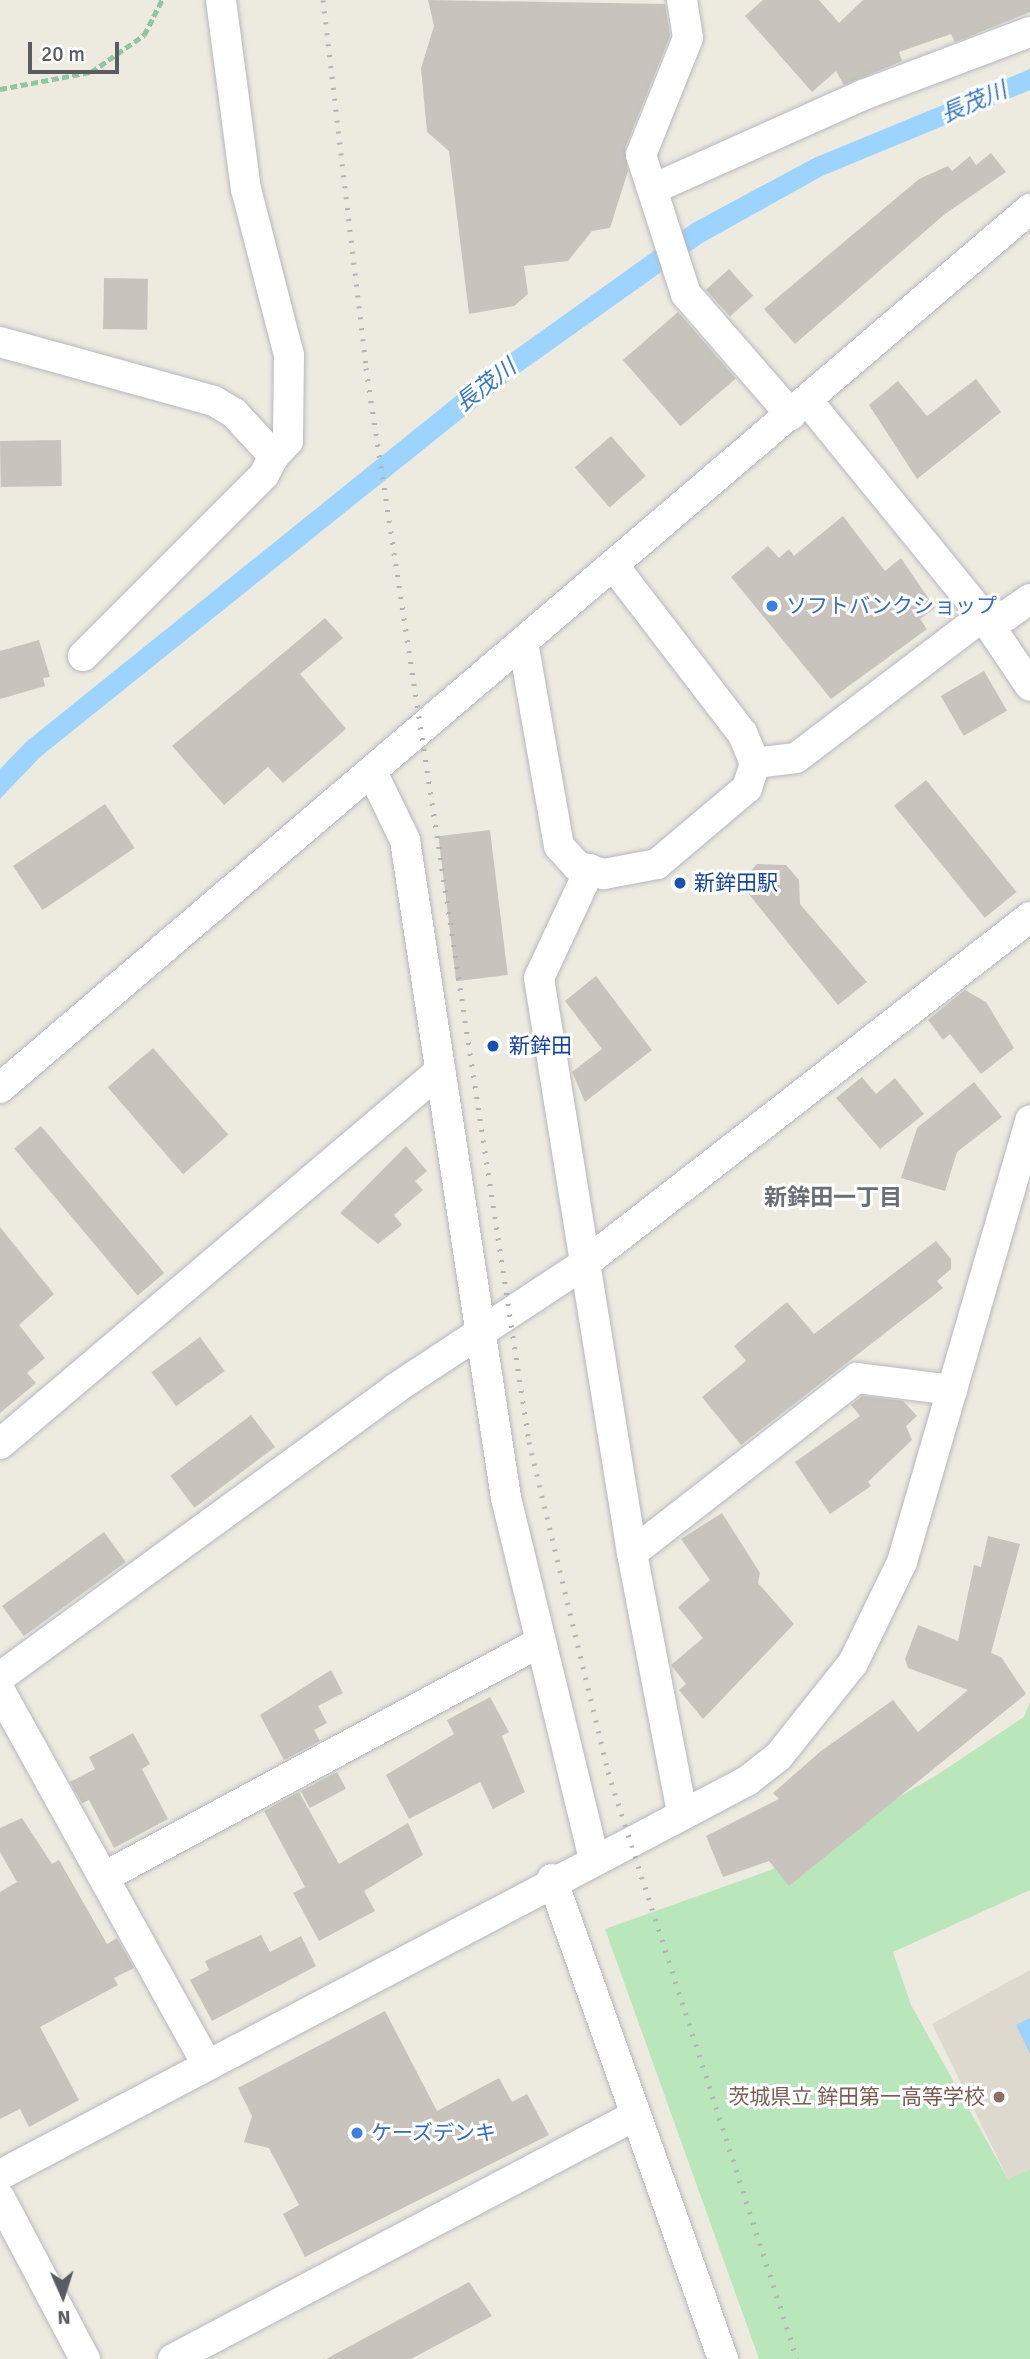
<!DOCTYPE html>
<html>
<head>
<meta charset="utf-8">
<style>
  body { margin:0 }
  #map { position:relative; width:1030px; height:2359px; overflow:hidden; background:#edeae0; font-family:Signika,"Noto Sans JP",sans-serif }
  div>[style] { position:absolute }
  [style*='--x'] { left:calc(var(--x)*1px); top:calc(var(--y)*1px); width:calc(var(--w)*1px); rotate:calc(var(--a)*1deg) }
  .education>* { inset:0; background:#ddd9cf }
  .green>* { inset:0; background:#bae6bb }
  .water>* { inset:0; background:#9dd3ff }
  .building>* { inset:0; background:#c8c4bd; transform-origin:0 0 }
  .path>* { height:4.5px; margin-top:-2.25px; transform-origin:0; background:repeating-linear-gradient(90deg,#92c5a1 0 7px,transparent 0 10.5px) }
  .roads { filter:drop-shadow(0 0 2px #b6b8be) drop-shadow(0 0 2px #b6b8be) }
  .minor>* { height:30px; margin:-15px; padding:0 15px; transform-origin:15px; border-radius:15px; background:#fff }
  .rail>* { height:5px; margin-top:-2.5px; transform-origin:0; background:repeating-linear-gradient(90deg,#b2b3b3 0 2px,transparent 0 11px) }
  .dots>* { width:19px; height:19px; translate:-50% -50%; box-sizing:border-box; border:4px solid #fff; border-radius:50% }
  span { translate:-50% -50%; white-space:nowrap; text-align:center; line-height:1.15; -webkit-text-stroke:6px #fff; paint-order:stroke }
  .shop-label { font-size:21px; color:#366cbe }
  .left { translate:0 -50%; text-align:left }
  .transit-label { font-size:21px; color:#164399 }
  .education-label { font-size:21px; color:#785e54 }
  .right { translate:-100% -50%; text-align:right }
  .water-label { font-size:23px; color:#3879bf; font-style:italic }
  .neighbourhood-label { font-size:23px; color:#6a6f74; font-weight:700 }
  .north { position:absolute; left:28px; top:2261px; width:70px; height:70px; -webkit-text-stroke:5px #fff; paint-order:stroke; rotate:177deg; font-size:19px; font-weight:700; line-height:28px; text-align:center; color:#595d62 }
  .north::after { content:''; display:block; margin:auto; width:24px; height:32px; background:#595d62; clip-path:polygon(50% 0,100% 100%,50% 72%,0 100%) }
  .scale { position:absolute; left:28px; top:42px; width:91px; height:32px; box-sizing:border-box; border:4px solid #595d62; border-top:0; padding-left:9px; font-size:21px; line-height:24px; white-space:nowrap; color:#595d62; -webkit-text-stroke:5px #fff; paint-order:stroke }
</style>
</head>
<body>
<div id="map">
  <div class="education">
    <i style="clip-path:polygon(1030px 1970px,1030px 2169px,1008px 2179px,932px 2024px)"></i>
  </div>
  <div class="green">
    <i style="clip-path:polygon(1030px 1702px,1030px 1890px,893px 1952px,911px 2005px,1008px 2179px,1030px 2169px,1030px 2359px,759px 2359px,605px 1929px,771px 1870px,937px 1775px,1024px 1717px)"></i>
  </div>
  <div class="water">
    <i style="clip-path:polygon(1030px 69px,1030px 90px,822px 176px,702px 243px,515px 376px,40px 757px,0 799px,0 769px,26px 742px,501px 360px,693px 223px,814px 158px)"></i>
    <i style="clip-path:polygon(1030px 2018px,1030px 2054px,1016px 2025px)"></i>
  </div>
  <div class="building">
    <i style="clip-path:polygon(428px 0,665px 4px,670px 36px,625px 148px,628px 171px,610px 228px,592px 231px,568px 261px,524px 266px,528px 294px,514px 306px,469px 314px,449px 151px,427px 132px,421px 68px,434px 26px)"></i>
    <i style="clip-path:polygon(763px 0,819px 0,839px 23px,863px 0,1030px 0,1030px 12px,955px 42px,951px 34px,899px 52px,902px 61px,844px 85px,836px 71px,812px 92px,745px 16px)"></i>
    <i style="clip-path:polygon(991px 153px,1006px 172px,945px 214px,795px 344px,764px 309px,919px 179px,948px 166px,952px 171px,970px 156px,976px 165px)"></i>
    <i style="left:729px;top:269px;width:36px;height:31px;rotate:48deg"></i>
    <i style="left:104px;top:278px;width:44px;height:51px;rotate:1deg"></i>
    <i style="left:678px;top:312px;width:88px;height:73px;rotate:49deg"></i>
    <i style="clip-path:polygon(976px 379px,1001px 412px,917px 479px,869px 405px,898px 381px,927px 416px)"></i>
    <i style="left:611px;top:436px;width:53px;height:48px;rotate:49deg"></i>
    <i style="left:61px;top:440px;width:46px;height:61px;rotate:89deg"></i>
    <i style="clip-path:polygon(843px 516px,885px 571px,901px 558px,935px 608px,920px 619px,927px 629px,831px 699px,731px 577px,768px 546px,779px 558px,789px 549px,794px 556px)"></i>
    <i style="clip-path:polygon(325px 618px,343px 638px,300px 674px,346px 729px,283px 783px,268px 767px,224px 805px,172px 746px)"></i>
    <i style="clip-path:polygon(39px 640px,50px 677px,43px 678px,45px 686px,0 699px,0 651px)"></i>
    <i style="left:984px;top:671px;width:46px;height:50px;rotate:60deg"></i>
    <i style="left:926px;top:780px;width:144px;height:41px;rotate:51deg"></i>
    <i style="left:105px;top:804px;width:53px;height:111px;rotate:56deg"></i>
    <i style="left:490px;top:830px;width:146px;height:52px;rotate:83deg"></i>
    <i style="clip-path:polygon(757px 864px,786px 865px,799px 880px,800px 904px,867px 982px,838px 1005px,740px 883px)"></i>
    <i style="clip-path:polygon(596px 976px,652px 1050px,585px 1102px,572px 1072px,602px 1049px,565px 1001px)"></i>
    <i style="clip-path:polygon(965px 990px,986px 1002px,1014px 1048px,981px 1074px,950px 1034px,943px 1040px,928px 1020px)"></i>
    <i style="left:153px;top:1048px;width:115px;height:60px;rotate:49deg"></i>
    <i style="clip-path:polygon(862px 1077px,876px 1094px,895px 1078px,924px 1114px,880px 1149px,836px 1098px)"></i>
    <i style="clip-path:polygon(974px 1082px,1002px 1117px,957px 1152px,945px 1191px,901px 1178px,917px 1128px)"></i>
    <i style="left:41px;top:1126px;width:192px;height:35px;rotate:50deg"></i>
    <i style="clip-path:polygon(406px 1146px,427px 1171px,415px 1181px,423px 1190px,394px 1215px,402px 1225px,378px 1244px,340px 1213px)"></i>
    <i style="clip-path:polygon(0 1227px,54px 1294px,19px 1325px,45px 1358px,27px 1373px,36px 1383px,0 1413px)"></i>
    <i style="clip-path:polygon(936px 1241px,951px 1259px,951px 1269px,937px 1281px,943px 1288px,741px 1445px,702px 1397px,746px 1361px,734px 1346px,787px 1302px,814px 1334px)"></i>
    <i style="left:200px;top:1337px;width:42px;height:60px;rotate:54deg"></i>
    <i style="clip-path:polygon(862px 1396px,903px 1401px,917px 1416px,906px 1426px,912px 1440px,868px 1482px,871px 1486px,830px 1514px,795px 1462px,860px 1416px,851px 1405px)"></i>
    <i style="left:251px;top:1415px;width:40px;height:101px;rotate:53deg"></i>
    <i style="clip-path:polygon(722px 1513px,760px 1573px,758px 1583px,794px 1624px,703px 1719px,679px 1690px,686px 1684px,671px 1665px,703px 1638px,678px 1607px,710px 1580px,681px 1539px)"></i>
    <i style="left:104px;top:1532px;width:37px;height:126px;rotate:54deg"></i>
    <i style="clip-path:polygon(988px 1536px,1020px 1544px,991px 1653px,1001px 1657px,1026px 1694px,789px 1886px,769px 1861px,723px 1877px,706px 1836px,779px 1799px,773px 1793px,821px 1751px,893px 1700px,918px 1732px,968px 1690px,908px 1668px,905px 1659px,918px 1625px,958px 1641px,974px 1565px,981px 1567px)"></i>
    <i style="clip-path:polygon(331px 1670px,343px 1693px,318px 1706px,327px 1723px,314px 1730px,320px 1741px,284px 1760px,260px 1715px)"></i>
    <i style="clip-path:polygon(490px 1697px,509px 1732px,502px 1736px,525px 1792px,493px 1809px,480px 1782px,409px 1819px,386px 1775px,454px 1734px,447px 1720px)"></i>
    <i style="clip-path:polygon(133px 1733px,150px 1764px,142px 1769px,168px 1819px,114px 1848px,89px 1800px,82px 1803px,70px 1782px,95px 1769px,89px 1757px)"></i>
    <i style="left:337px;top:1772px;width:19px;height:41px;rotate:62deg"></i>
    <i style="clip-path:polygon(299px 1792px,339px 1864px,408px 1823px,423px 1855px,364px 1891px,375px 1911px,319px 1941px,293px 1893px,305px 1887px,264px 1811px)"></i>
    <i style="clip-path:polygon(22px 1818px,52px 1864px,59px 1860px,107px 1944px,117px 1938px,134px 1968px,114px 1978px,118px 1985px,40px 2027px,79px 2100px,29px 2127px,20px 2109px,0 2119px,0 1892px,17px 1882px,0 1852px,0 1828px)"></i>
    <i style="clip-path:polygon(261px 1935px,270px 1952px,301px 1936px,316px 1966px,212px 2021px,190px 1980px,209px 1970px,205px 1961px)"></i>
    <i style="clip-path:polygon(385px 2011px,437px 2111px,499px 2078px,512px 2102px,527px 2094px,549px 2135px,305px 2257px,283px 2214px,299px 2205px,269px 2148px,244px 2142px,252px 2116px,238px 2088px)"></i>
    <i style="clip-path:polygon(469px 2282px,492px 2316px,411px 2359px,326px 2359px)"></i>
  </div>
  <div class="path">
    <i style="--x:0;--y:89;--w:93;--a:-10.6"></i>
    <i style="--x:91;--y:72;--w:65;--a:-34.9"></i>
    <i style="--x:144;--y:35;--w:39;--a:-63"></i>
  </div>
  <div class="roads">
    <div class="minor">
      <i style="--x:221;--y:0;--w:191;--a:82.5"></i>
      <i style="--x:246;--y:189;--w:171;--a:75.5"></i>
      <i style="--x:289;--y:355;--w:86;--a:90.7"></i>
      <i style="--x:288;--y:441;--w:21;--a:133"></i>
      <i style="--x:682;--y:0;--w:38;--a:81"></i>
      <i style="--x:688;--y:38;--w:126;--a:111.9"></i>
      <i style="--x:641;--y:155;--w:146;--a:72.1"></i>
      <i style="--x:686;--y:294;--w:160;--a:49"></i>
      <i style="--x:655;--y:188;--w:228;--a:-24.1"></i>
      <i style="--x:863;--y:95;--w:178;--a:-20.7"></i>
      <i style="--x:0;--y:342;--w:222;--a:15.4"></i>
      <i style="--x:214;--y:401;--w:23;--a:31"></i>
      <i style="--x:234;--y:413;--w:59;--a:47.1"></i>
      <i style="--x:274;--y:456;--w:21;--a:118"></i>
      <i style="--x:264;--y:475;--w:256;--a:135"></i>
      <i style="--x:807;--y:400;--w:279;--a:50.8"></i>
      <i style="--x:983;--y:616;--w:84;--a:56.1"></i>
      <i style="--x:523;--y:642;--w:207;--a:80"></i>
      <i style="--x:559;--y:846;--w:27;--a:48"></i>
      <i style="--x:577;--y:866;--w:28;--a:17"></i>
      <i style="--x:604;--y:874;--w:54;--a:-10.7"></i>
      <i style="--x:657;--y:864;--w:118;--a:-40.2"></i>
      <i style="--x:747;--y:788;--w:26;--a:-72"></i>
      <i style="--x:755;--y:763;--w:33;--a:-113"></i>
      <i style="--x:742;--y:733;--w:210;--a:-127.5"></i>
      <i style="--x:755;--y:763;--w:41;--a:-7"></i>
      <i style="--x:796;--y:758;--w:235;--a:-37.2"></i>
      <i style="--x:983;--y:616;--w:24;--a:-2"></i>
      <i style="--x:1007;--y:615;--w:28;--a:-35"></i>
      <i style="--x:372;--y:772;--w:76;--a:64.1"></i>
      <i style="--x:405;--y:840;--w:666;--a:81.27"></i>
      <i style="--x:506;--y:1498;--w:368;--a:76.3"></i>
      <i style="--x:590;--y:869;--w:120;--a:115.1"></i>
      <i style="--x:539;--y:978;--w:582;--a:80.81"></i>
      <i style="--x:632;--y:1553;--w:265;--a:79.1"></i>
      <i style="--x:0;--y:1088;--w:1354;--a:-40.48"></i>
      <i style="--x:0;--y:1444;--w:575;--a:-40.28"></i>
      <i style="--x:632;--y:1553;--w:285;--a:-37.9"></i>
      <i style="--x:857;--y:1378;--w:96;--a:7.2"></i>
      <i style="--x:0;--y:1677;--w:490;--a:-36.1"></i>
      <i style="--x:396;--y:1388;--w:225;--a:-33.4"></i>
      <i style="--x:584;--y:1264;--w:565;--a:-37.88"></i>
      <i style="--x:0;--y:1691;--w:425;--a:61"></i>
      <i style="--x:104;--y:1877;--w:495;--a:-28.3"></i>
      <i style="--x:552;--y:1879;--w:510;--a:70.39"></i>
      <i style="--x:0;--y:2175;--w:845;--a:-27.81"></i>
      <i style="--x:747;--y:1781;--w:39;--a:-38"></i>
      <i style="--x:778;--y:1757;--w:120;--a:-51.4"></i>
      <i style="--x:853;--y:1663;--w:112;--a:-64.1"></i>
      <i style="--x:902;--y:1562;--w:460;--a:-73.8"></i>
      <i style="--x:0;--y:2198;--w:182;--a:62.2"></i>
      <i style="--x:173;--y:2359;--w:523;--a:-27.79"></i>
    </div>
  </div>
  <div class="rail">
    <i style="--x:323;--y:0;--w:371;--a:83.3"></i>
    <i style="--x:366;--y:368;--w:1086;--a:81.37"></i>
    <i style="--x:529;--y:1442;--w:339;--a:76.5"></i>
    <i style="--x:608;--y:1772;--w:617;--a:72.15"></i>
  </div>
  <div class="dots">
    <i style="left:772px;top:606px;background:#3f7fe0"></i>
    <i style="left:680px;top:883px;background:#1a4fb4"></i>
    <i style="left:493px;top:1046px;background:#1a4fb4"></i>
    <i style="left:999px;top:2097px;background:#8d6e63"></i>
    <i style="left:357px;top:2133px;background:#3f7fe0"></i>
  </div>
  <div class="shop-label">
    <span class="left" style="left:786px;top:606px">ソフトバンクショップ</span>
    <span class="left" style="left:371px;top:2133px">ケーズデンキ</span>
  </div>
  <div class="transit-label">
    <span class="left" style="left:694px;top:883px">新鉾田駅</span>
    <span class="left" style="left:509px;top:1046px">新鉾田</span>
  </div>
  <div class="education-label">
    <span class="right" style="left:985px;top:2097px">茨城県立 鉾田第一高等学校</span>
  </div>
  <div class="water-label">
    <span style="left:974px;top:103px;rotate:-23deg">長茂川</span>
    <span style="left:486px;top:386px;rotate:-38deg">長茂川</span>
  </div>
  <div class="neighbourhood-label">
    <span style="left:833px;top:1198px">新鉾田一丁目</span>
  </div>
  <div class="north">N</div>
  <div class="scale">20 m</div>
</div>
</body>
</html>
